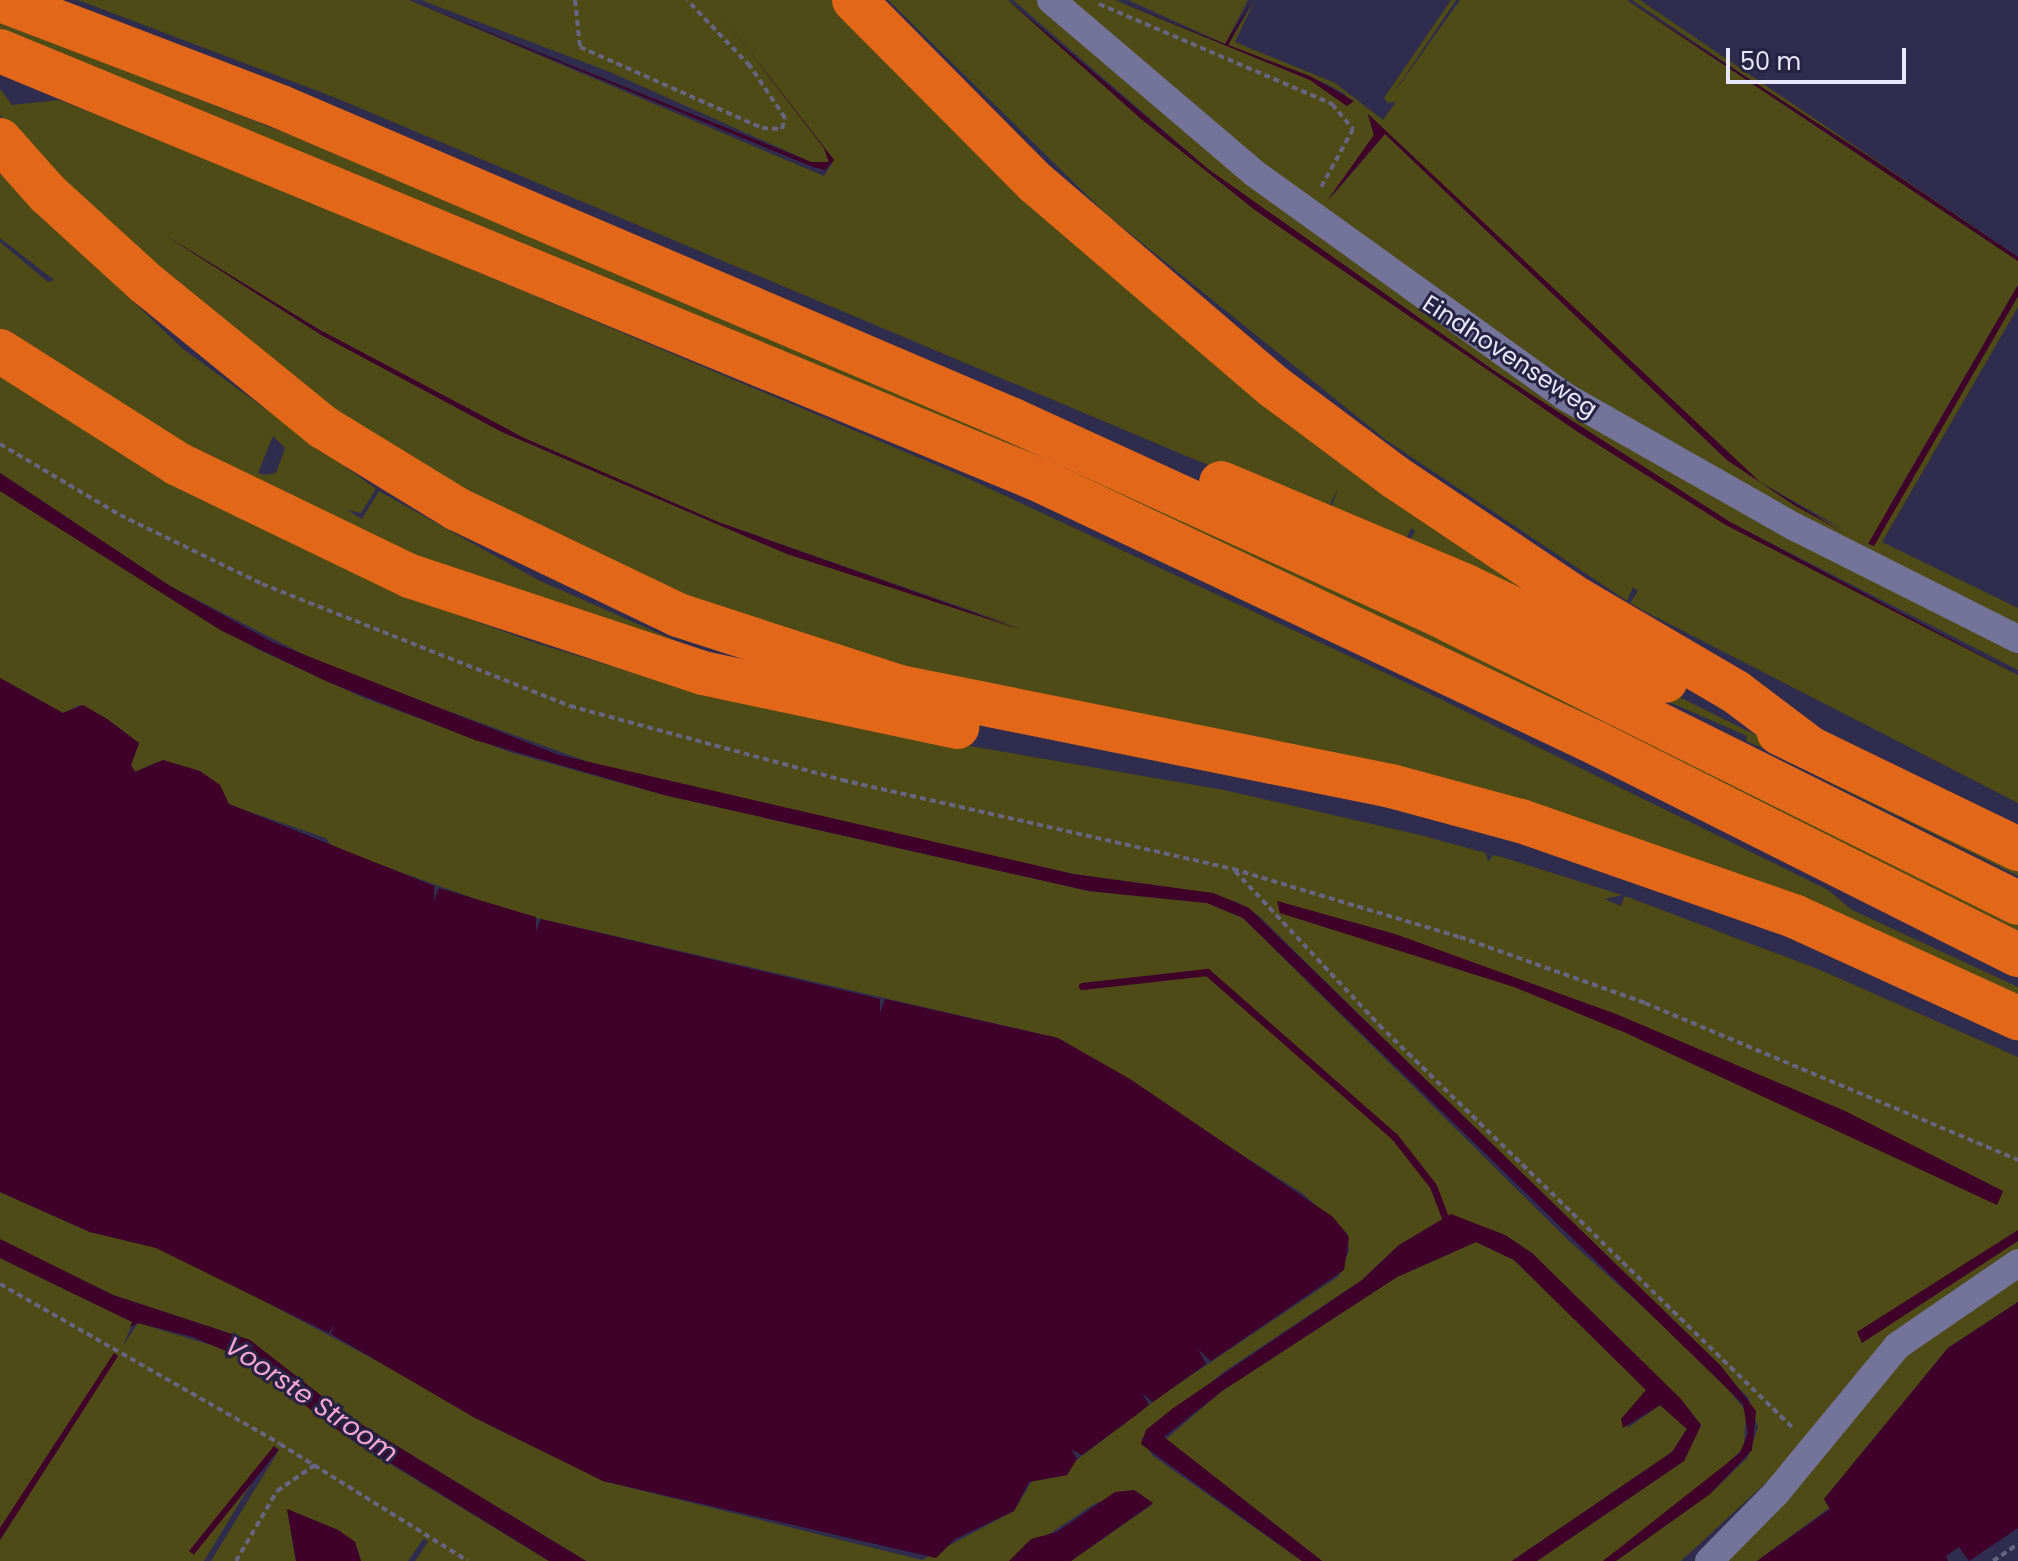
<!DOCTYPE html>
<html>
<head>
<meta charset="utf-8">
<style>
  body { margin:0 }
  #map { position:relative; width:2018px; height:1561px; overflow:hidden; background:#2f2c4d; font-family:Poppins,sans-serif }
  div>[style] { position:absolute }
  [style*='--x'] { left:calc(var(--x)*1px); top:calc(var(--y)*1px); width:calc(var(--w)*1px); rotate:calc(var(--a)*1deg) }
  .green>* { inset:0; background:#4e4b16 }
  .water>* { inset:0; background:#3f0029; transform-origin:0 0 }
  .stream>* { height:7px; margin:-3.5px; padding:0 3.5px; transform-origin:3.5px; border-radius:3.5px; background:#3f0029 }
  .path>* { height:4px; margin-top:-2px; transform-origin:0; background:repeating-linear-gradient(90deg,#676582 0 6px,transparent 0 10px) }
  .street>* { height:28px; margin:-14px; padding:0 14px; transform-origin:14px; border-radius:14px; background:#747399 }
  .highway>* { height:44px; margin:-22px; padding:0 22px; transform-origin:22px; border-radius:22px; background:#e26719 }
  span { translate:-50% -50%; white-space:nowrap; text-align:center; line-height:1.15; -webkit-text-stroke:6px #252242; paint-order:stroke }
  .street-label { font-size:24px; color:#e8e7fd }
  .water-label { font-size:26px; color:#f7a6d1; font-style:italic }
  .scale { position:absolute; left:1726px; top:48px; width:180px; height:36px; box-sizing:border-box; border:4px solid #e8e7fd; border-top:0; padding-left:10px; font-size:24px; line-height:28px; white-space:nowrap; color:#e8e7fd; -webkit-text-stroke:6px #252242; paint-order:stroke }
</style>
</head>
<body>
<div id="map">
  <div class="green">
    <i style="clip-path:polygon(78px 0,409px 0,824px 176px,834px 160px,712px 3px,824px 148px,829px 162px,811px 162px,610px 72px,421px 0,833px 0,1573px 614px,1408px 544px,1415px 531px,1411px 528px,1405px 542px,1330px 511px,1338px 489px,1327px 510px,1191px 458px,336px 98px)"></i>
    <i style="clip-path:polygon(888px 0,1008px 0,1140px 118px,1255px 210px,1578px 432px,1726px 525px,2018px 675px,2018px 803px,1644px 611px,1630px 603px,1638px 591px,1633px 587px,1627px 601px,1386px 440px,1106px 214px)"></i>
    <i style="clip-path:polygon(1013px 0,1041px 0,1337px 243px,1924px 606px,2018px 654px,2018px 670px,1730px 522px,1493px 370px,1208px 169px)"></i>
    <i style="clip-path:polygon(evenodd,1058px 0,1115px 0,1310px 80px,1347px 106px,1345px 94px,1327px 84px,1228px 45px,1255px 0,1235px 42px,1335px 83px,1383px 120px,1396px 102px,1388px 103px,1384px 98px,1451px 0,1456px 0,1388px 101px,1460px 0,1627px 0,1865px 159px,2018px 261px,2018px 285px,1890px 505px,1873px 546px,2018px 296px,2018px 307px,1882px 542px,2018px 608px,2018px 641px,1766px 511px,1402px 274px,1058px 0,1368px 115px,1760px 482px,1845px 530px,1794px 505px,1727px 460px,1385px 134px,1328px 201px,1374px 135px,1368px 115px)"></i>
    <i style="clip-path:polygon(1128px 0,1248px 0,1225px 44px)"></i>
    <i style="clip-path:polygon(1632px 0,1640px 0,2018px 257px,1904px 183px)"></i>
    <i style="clip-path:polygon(0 22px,514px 222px,1300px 570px,2018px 923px,2018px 940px,635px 290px,0 32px)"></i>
    <i style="clip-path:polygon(evenodd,0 89px,12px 105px,59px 100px,210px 159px,967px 478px,1424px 691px,1828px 890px,1852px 910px,2018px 987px,2018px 1000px,1959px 972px,1069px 708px,742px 624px,545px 539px,292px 385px,45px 164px,0 115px,0 89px,165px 235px,318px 329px,524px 438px,718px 522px,1021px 628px,787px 554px,502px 432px,323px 336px,165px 235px)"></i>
    <i style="clip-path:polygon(evenodd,0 174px,183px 349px,376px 489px,361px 513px,347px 510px,362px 519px,379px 491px,538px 580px,681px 643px,375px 552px,0 341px,0 242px,48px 282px,54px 280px,0 238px,0 174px,273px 436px,285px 448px,276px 473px,264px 475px,258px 473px,273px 436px)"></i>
    <i style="clip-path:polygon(0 372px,455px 614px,536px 643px,680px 687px,907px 735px,1224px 790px,1420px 835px,1486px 853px,1488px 862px,1493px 855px,1502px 857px,1622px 895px,1604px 899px,1621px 906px,1625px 896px,1818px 969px,2018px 1057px,2018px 1254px,1840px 1393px,1784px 1466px,1681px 1561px,1616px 1561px,1710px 1494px,1748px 1457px,1758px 1427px,1748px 1397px,1259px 916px,1237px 902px,1187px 890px,1073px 874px,616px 772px,330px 668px,170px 586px,0 473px)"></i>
    <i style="clip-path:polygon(0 491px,257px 649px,364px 698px,513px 753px,664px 795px,1089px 891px,1207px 903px,1243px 918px,1569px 1241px,1706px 1363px,1746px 1411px,1744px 1447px,1703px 1487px,1603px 1561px,1537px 1561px,1684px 1461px,1701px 1425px,1532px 1253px,1505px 1235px,1458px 1219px,1399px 1245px,1362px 1280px,1225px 1371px,1141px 1439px,1153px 1456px,1302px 1561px,1071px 1561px,1153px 1504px,1134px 1490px,1094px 1504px,1009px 1561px,586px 1561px,346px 1415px,250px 1340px,113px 1295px,0 1240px,0 1192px,90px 1232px,150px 1245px,200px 1267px,603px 1481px,922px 1560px,1014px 1511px,1032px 1481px,1067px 1475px,1074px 1462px,1162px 1395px,1339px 1276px,1349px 1251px,1347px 1233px,1302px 1193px,1058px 1038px,515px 913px,333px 848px,326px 838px,233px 806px,157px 762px,135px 772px,131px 765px,139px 743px,107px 719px,80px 705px,63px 713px,0 678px)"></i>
    <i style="clip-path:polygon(1611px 663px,2018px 865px,2018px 876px,1903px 819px,1905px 814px,1899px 817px,1824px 780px,1823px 774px,1746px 741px,1747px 736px,1667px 701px)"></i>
    <i style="clip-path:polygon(1476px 1242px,1514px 1260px,1647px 1390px,1629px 1411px,1628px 1428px,1660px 1405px,1687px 1429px,1672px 1452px,1512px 1561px,1322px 1561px,1165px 1440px,1222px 1391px,1397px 1277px)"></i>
    <i style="clip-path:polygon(0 1258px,133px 1322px,123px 1346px,138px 1323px,234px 1352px,354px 1442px,549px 1561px,415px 1561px,428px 1542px,424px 1538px,408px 1561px,361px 1561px,355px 1542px,338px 1530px,287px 1509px,296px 1561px,211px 1561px,279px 1450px,274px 1446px,204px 1561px,0 1561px,0 1540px,117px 1356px,0 1528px)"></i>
    <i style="clip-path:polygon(2018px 1270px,2018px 1302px,1948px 1348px,1824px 1499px,1829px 1508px,1757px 1561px,1727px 1561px,1874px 1377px)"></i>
  </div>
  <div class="water">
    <i style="clip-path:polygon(409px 0,811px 162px,829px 162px,824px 148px,712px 3px,834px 160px,825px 170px,813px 167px)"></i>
    <i style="clip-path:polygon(1008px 0,1208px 169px,1493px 370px,1730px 522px,2018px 675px,1726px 525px,1578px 432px,1255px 210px,1140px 118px)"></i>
    <i style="clip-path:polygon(1115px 0,1225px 44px,1252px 0,1228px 45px,1310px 76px,1354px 101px,1347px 106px,1310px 80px)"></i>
    <i style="clip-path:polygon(1627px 0,1865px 154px,2018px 257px,2018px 261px)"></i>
    <i style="clip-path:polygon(1368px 114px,1760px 482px,1844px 533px,1794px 505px,1727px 460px,1385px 134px,1327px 201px,1374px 135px)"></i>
    <i style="clip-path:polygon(165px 235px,318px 329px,524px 438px,718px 522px,1022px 630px,787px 554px,502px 432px,323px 336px)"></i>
    <i style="clip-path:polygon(2018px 285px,2018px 296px,1874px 546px,1868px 544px)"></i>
    <i style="clip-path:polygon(0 473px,170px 586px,272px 642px,559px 755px,1073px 874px,1213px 893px,1249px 908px,1721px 1366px,1756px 1411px,1752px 1450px,1710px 1494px,1616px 1561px,1603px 1561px,1740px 1453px,1748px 1433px,1743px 1404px,1243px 918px,1207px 903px,1089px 891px,664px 795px,475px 740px,328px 682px,222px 631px,0 491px)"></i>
    <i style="clip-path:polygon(0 678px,63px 713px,83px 705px,107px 719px,139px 743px,131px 765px,135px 772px,163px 760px,200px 771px,220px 785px,229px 804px,434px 886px,434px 901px,439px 888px,536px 917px,536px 931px,541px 919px,880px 999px,880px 1013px,885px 999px,1058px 1038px,1130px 1079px,1333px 1217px,1349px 1237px,1344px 1270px,1211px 1361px,1198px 1349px,1206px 1364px,1153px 1402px,1142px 1393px,1149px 1405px,1135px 1416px,1082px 1455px,1071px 1449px,1077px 1459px,1067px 1475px,1029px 1482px,1014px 1511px,955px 1539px,936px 1558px,603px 1481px,475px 1418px,331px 1334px,335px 1324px,329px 1333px,156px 1248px,90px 1232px,0 1192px)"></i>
    <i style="clip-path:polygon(1277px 901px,1395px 934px,1616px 1014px,1845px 1111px,2003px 1191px,1997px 1205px,1626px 1033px,1514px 987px,1280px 913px)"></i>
    <i style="clip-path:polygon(1451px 1214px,1505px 1235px,1532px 1253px,1681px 1399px,1701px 1425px,1684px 1461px,1537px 1561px,1512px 1561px,1672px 1452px,1687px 1429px,1660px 1405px,1623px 1428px,1621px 1419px,1646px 1390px,1514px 1260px,1476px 1242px,1397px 1277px,1222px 1391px,1164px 1437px,1322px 1561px,1302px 1561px,1141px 1444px,1146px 1430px,1172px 1409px,1362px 1280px,1399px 1245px)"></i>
    <i style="clip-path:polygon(2018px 1230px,2018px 1241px,1862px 1343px,1857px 1332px)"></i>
    <i style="clip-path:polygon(0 1239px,113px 1295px,250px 1340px,346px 1415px,586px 1561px,549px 1561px,336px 1429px,247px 1360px,193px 1337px,138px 1323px,130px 1327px,132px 1322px,0 1258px)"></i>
    <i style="clip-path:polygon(2018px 1302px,2018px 1528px,1969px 1561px,1959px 1547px,1946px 1556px,1948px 1561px,1757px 1561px,1830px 1509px,1824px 1499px,1948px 1348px)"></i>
    <i style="clip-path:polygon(114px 1353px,118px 1356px,0 1540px,0 1528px)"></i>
    <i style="left:274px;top:1446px;width:6px;height:135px;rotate:39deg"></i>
    <i style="clip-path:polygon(1134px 1490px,1153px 1503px,1071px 1561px,1009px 1561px,1031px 1539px,1057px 1532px,1115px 1492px)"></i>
    <i style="clip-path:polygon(287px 1509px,338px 1530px,355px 1542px,361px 1561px,296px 1561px)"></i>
  </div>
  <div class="stream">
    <i style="--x:1082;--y:986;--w:126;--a:-6.4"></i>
    <i style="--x:1207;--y:972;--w:249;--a:41.3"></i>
    <i style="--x:1394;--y:1136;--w:63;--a:52"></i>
    <i style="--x:1433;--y:1186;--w:33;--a:69"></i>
  </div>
  <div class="path">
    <i style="--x:575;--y:0;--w:47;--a:83.9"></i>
    <i style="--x:580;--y:47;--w:199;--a:24"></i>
    <i style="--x:762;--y:128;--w:20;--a:3"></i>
    <i style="--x:782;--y:129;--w:11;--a:-75"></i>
    <i style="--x:785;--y:118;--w:63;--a:-123.9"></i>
    <i style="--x:750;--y:66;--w:91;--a:-133.7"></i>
    <i style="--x:1099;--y:4;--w:254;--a:23.2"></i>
    <i style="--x:1332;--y:104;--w:33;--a:50"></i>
    <i style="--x:1353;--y:129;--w:68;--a:118.8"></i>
    <i style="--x:0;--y:444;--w:139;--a:30.6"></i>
    <i style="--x:120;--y:515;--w:158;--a:25.9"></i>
    <i style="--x:262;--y:584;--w:331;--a:21.6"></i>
    <i style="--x:570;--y:706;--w:282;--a:15.2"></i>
    <i style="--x:842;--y:780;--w:401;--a:12.8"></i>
    <i style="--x:1233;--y:869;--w:237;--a:16.7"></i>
    <i style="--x:1460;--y:937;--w:196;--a:19.6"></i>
    <i style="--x:1645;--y:1003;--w:405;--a:22.8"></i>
    <i style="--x:1235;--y:871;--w:211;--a:46.9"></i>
    <i style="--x:1379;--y:1025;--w:579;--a:44.23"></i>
    <i style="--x:0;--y:1284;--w:322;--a:29.7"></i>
    <i style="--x:280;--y:1444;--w:221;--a:31.9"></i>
    <i style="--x:236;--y:1561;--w:81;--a:-59.6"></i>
    <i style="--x:277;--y:1491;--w:46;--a:-34.4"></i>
    <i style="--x:1993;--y:1561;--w:30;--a:-34"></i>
  </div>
  <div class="street">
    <i style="--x:1051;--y:0;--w:267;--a:40.4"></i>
    <i style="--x:1254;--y:173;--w:382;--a:35.7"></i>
    <i style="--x:1564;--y:396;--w:266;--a:29.6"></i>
    <i style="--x:1795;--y:527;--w:250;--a:26.7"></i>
    <i style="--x:1709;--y:1561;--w:95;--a:-45.4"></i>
    <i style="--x:1776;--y:1493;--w:190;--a:-50.5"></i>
    <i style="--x:1897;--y:1346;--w:147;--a:-34.4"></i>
  </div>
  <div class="highway">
    <i style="--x:1;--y:0;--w:300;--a:20.9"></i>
    <i style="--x:281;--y:107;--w:796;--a:23.15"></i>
    <i style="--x:1013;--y:420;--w:480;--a:24.6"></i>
    <i style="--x:1449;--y:620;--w:635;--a:26.44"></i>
    <i style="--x:854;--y:0;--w:258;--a:45.2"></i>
    <i style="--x:1036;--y:183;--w:312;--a:40.6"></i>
    <i style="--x:1273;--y:386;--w:152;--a:36.7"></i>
    <i style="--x:1395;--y:477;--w:221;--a:33.8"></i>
    <i style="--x:1579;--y:600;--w:182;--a:30.4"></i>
    <i style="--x:1736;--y:692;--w:88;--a:37.1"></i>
    <i style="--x:0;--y:51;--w:1122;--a:22.43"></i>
    <i style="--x:1037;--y:479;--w:620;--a:25.28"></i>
    <i style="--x:1598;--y:744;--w:470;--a:26.7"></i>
    <i style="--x:0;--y:140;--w:72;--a:48.4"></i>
    <i style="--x:48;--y:194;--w:134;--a:42.3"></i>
    <i style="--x:147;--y:284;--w:227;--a:39.1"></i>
    <i style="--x:323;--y:427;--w:157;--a:31.5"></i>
    <i style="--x:457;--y:509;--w:245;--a:25.6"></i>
    <i style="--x:678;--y:615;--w:233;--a:18"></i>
    <i style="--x:900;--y:687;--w:501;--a:11.4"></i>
    <i style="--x:1391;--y:786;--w:135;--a:15.1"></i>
    <i style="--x:1521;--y:821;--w:291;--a:19.2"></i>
    <i style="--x:1796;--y:917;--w:244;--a:24.5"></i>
    <i style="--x:0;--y:351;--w:211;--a:32.4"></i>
    <i style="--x:178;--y:464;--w:258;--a:25.8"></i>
    <i style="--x:410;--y:576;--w:309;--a:18.3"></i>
    <i style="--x:703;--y:673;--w:260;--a:12"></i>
    <i style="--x:1221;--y:483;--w:266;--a:22.8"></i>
    <i style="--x:1466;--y:586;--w:221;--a:25.4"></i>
    <i style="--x:1779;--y:733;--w:266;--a:25.9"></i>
  </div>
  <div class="street-label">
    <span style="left:1510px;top:356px;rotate:33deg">Eindhovenseweg</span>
  </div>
  <div class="water-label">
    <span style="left:311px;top:1400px;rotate:34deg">Voorste Stroom</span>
  </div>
  <div class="scale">50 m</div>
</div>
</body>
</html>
